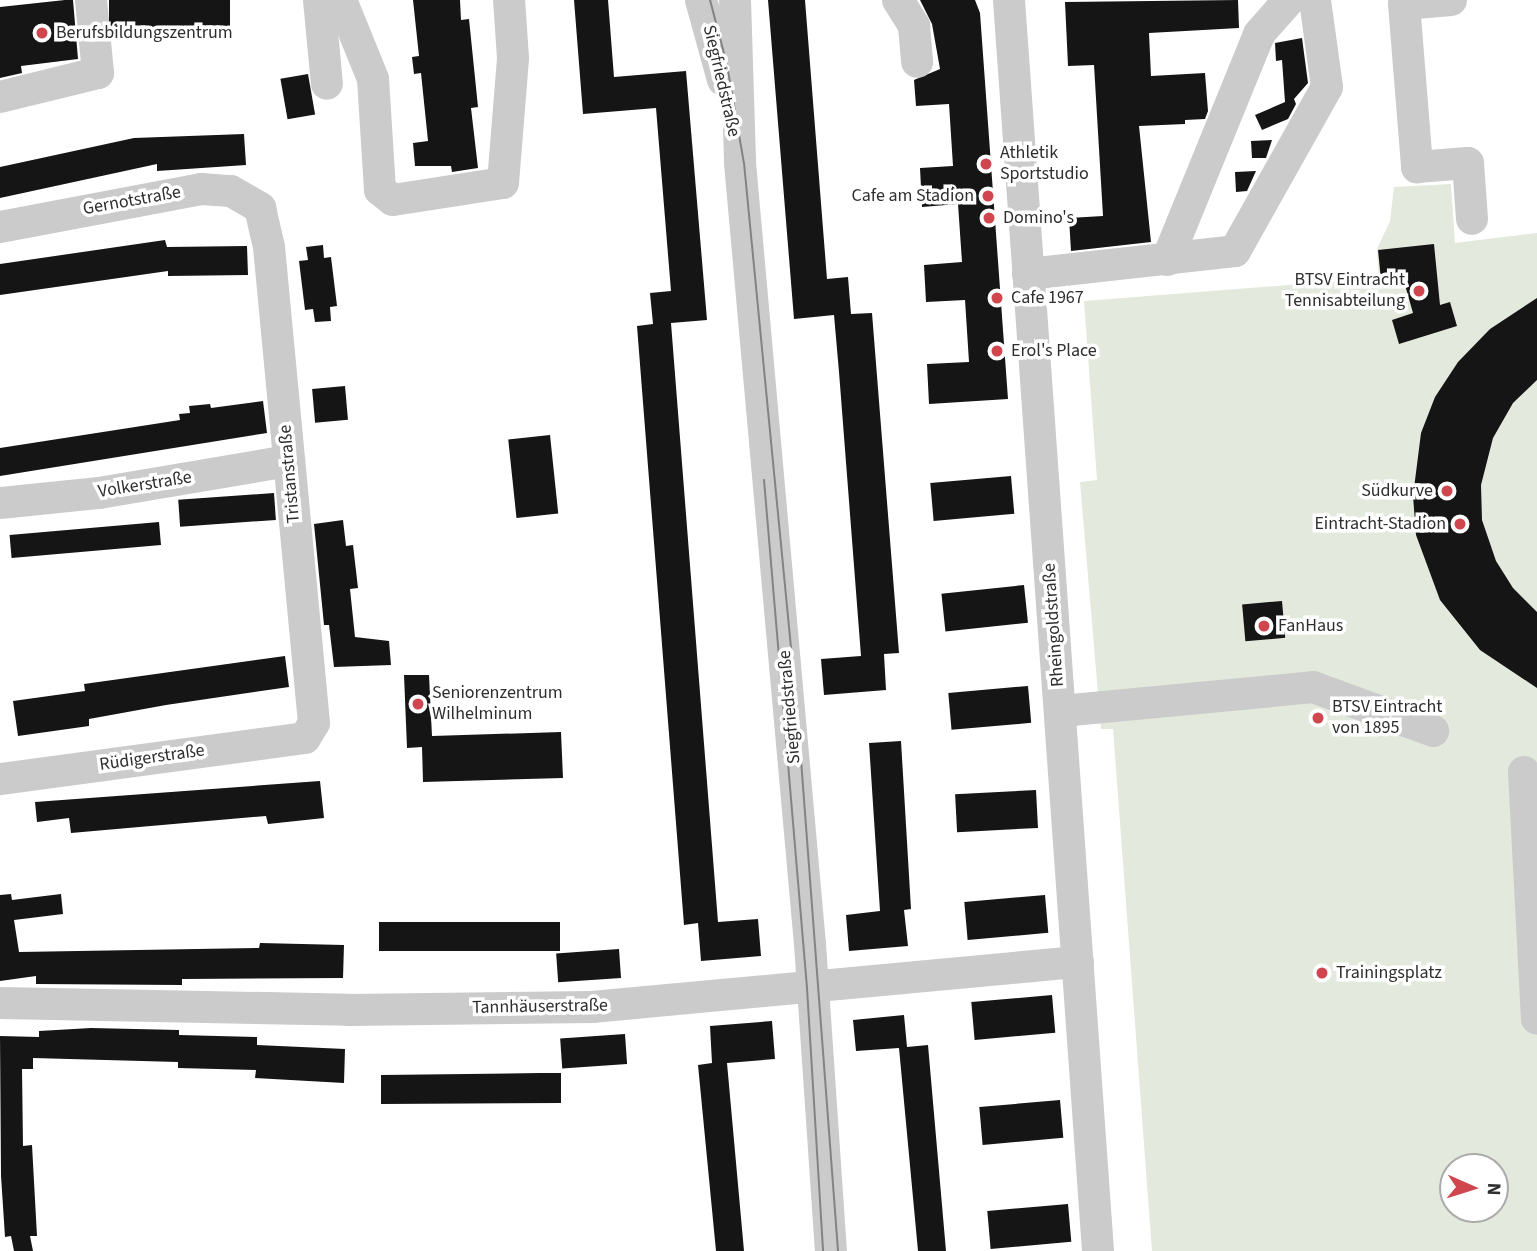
<!DOCTYPE html>
<html>
<head>
<meta charset="utf-8">
<style>
  body { margin:0 }
  #map { position:relative; width:1537px; height:1251px; overflow:hidden; background:#fff; font-family:"Source Sans 3",sans-serif }
  div>[style] { position:absolute }
  [style*='--x'] { left:calc(var(--x)*1px); top:calc(var(--y)*1px); width:calc(var(--w)*1px); rotate:calc(var(--a)*1deg) }
  .green>* { inset:0; background:#e4e9dd }
  .building>* { inset:0; background:#151515; transform-origin:0 0 }
  .minor>* { height:32px; margin:-16px; padding:0 16px; transform-origin:16px; border-radius:16px; background:#cbcbcb }
  .tram>* { height:2px; margin:-1px; padding:0 1px; transform-origin:1px; border-radius:1px; background:#838383 }
  .dots>* { width:19px; height:19px; translate:-50% -50%; box-sizing:border-box; border:4px solid #fff; border-radius:50% }
  span { translate:-50% -50%; white-space:nowrap; text-align:center; line-height:1.15; -webkit-text-stroke:7px #fff; paint-order:stroke }
  .poi-label { font-size:18px; color:#2e2e2e }
  .left { translate:0 -50%; text-align:left }
  .right { translate:-100% -50%; text-align:right }
  .street-label { font-size:18px; color:#2e2e2e }
  .north { position:absolute; left:1439px; top:1153px; width:70px; height:70px; box-sizing:border-box; background:#fff; border:2px solid #ababab; border-radius:50%; rotate:93deg; font-size:19px; font-weight:700; line-height:28px; text-align:center; color:#2e2e2e }
  .north::after { content:''; display:block; margin:auto; width:24px; height:32px; background:#cf464e; clip-path:polygon(50% 0,100% 100%,50% 72%,0 100%) }
</style>
</head>
<body>
<div id="map">
  <div class="green">
    <i style="clip-path:polygon(evenodd,1451px 184px,1455px 243px,1537px 233px,1537px 1251px,1152px 1251px,1113px 729px,1101px 729px,1080px 482px,1097px 480px,1084px 301px,1379px 278px,1377px 249px,1390px 221px,1394px 187px,1451px 184px,1453px 1167px,1495px 1167px,1495px 1209px,1453px 1209px,1453px 1167px)"></i>
  </div>
  <div class="building">
    <i style="clip-path:polygon(65px 0,73px 0,78px 59px,21px 66px,22px 73px,0 78px,0 7px)"></i>
    <i style="left:109px;top:0;width:121px;height:30px"></i>
    <i style="clip-path:polygon(413px 0,460px 0,461px 20px,469px 19px,478px 107px,471px 108px,478px 168px,452px 172px,451px 166px,415px 166px,413px 143px,428px 141px,421px 73px,414px 74px,412px 57px,419px 56px)"></i>
    <i style="clip-path:polygon(574px 0,608px 0,614px 77px,686px 71px,707px 320px,671px 323px,718px 922px,758px 919px,761px 956px,701px 961px,698px 923px,684px 925px,637px 326px,653px 324px,650px 293px,671px 291px,656px 108px,583px 114px)"></i>
    <i style="clip-path:polygon(768px 0,805px 0,827px 279px,848px 277px,851px 314px,872px 313px,899px 653px,884px 654px,886px 690px,824px 695px,821px 659px,861px 656px,839px 372px,834px 315px,794px 319px)"></i>
    <i style="clip-path:polygon(920px 0,975px 0,980px 13px,1008px 399px,929px 404px,927px 364px,969px 362px,965px 300px,926px 302px,924px 265px,962px 262px,958px 204px,922px 207px,920px 168px,953px 166px,949px 104px,916px 106px,914px 80px,940px 69px,932px 24px)"></i>
    <i style="clip-path:polygon(1238px 0,1239px 28px,1149px 33px,1151px 76px,1205px 73px,1208px 111px,1205px 119px,1185px 120px,1185px 124px,1139px 126px,1151px 242px,1071px 251px,1069px 218px,1103px 216px,1094px 65px,1068px 66px,1065px 2px)"></i>
    <i style="clip-path:polygon(1302px 38px,1308px 83px,1294px 99px,1296px 104px,1288px 119px,1262px 130px,1255px 115px,1285px 102px,1282px 60px,1276px 61px,1275px 43px)"></i>
    <i style="left:308px;top:74px;width:41px;height:28px;rotate:80deg"></i>
    <i style="clip-path:polygon(244px 134px,246px 165px,157px 171px,157px 164px,0 198px,0 167px,134px 138px)"></i>
    <i style="clip-path:polygon(1272px 140px,1266px 158px,1252px 158px,1251px 141px)"></i>
    <i style="clip-path:polygon(1256px 171px,1247px 191px,1236px 192px,1235px 172px)"></i>
    <i style="clip-path:polygon(165px 240px,167px 247px,247px 246px,248px 275px,168px 276px,168px 271px,0 295px,0 264px)"></i>
    <i style="clip-path:polygon(1434px 244px,1440px 305px,1450px 302px,1457px 326px,1399px 344px,1392px 320px,1413px 313px,1403px 278px,1381px 280px,1378px 250px)"></i>
    <i style="clip-path:polygon(323px 245px,324px 258px,331px 257px,337px 306px,330px 307px,331px 321px,315px 322px,313px 309px,305px 310px,299px 261px,308px 260px,306px 247px)"></i>
    <i style="clip-path:polygon(1537px 298px,1537px 380px,1513px 403px,1493px 438px,1481px 485px,1482px 520px,1496px 561px,1513px 588px,1537px 612px,1537px 688px,1480px 650px,1440px 600px,1416px 535px,1413px 496px,1421px 433px,1435px 397px,1458px 362px,1490px 329px)"></i>
    <i style="left:345px;top:386px;width:34px;height:33px;rotate:85deg"></i>
    <i style="clip-path:polygon(263px 401px,267px 433px,0 476px,0 448px,180px 420px,179px 414px,190px 413px,189px 406px,210px 404px,211px 408px)"></i>
    <i style="left:550px;top:435px;width:79px;height:42px;rotate:84deg"></i>
    <i style="left:1011px;top:476px;width:38px;height:81px;rotate:85deg"></i>
    <i style="left:274px;top:493px;width:27px;height:96px;rotate:86deg"></i>
    <i style="clip-path:polygon(343px 520px,346px 546px,353px 545px,358px 588px,350px 589px,355px 637px,389px 641px,391px 665px,334px 667px,329px 625px,324px 625px,314px 524px)"></i>
    <i style="left:159px;top:522px;width:23px;height:150px;rotate:85deg"></i>
    <i style="left:1024px;top:585px;width:38px;height:83px;rotate:84deg"></i>
    <i style="left:1282px;top:601px;width:37px;height:40px;rotate:85deg"></i>
    <i style="clip-path:polygon(285px 656px,289px 687px,166px 705px,89px 719px,89px 726px,18px 736px,13px 701px,85px 691px,84px 684px)"></i>
    <i style="clip-path:polygon(404px 675px,429px 675px,432px 736px,561px 732px,563px 778px,423px 782px,422px 747px,407px 748px)"></i>
    <i style="left:1028px;top:686px;width:37px;height:80px;rotate:85deg"></i>
    <i style="clip-path:polygon(901px 741px,911px 909px,904px 910px,908px 946px,849px 951px,846px 915px,880px 911px,869px 743px)"></i>
    <i style="clip-path:polygon(320px 781px,324px 818px,268px 824px,266px 816px,71px 833px,69px 818px,37px 822px,35px 802px)"></i>
    <i style="left:1036px;top:790px;width:38px;height:81px;rotate:87deg"></i>
    <i style="clip-path:polygon(11px 894px,12px 900px,61px 894px,63px 914px,14px 920px,19px 952px,259px 948px,260px 943px,344px 945px,343px 978px,182px 979px,182px 985px,36px 984px,36px 976px,0 981px,0 895px)"></i>
    <i style="left:1045px;top:895px;width:38px;height:81px;rotate:85deg"></i>
    <i style="left:560px;top:922px;width:29px;height:181px;rotate:90deg"></i>
    <i style="left:619px;top:949px;width:29px;height:63px;rotate:86deg"></i>
    <i style="left:1052px;top:995px;width:38px;height:81px;rotate:85deg"></i>
    <i style="clip-path:polygon(904px 1015px,907px 1047px,928px 1045px,946px 1251px,918px 1251px,899px 1048px,856px 1051px,853px 1020px)"></i>
    <i style="clip-path:polygon(772px 1021px,775px 1059px,727px 1063px,744px 1251px,716px 1251px,698px 1065px,712px 1063px,710px 1026px)"></i>
    <i style="clip-path:polygon(91px 1028px,179px 1030px,179px 1035px,257px 1037px,257px 1045px,345px 1049px,344px 1083px,255px 1078px,256px 1070px,178px 1068px,178px 1062px,33px 1058px,33px 1069px,22px 1069px,23px 1146px,32px 1145px,37px 1236px,30px 1236px,33px 1251px,14px 1251px,11px 1236px,5px 1237px,1px 1176px,0 1036px,39px 1037px,39px 1031px)"></i>
    <i style="left:625px;top:1034px;width:30px;height:65px;rotate:86deg"></i>
    <i style="clip-path:polygon(541px 1073px,561px 1073px,561px 1103px,381px 1104px,381px 1075px)"></i>
    <i style="left:1060px;top:1100px;width:38px;height:81px;rotate:85deg"></i>
    <i style="left:1068px;top:1204px;width:38px;height:81px;rotate:85deg"></i>
  </div>
  <div class="minor">
    <i style="--x:319;--y:0;--w:84;--a:84.6"></i>
    <i style="--x:341;--y:0;--w:85;--a:67.9"></i>
    <i style="--x:373;--y:79;--w:111;--a:86.4"></i>
    <i style="--x:380;--y:190;--w:16;--a:38"></i>
    <i style="--x:393;--y:200;--w:111;--a:-8.8"></i>
    <i style="--x:503;--y:183;--w:125;--a:-85.4"></i>
    <i style="--x:513;--y:58;--w:58;--a:-93.9"></i>
    <i style="--x:701;--y:0;--w:83;--a:74.6"></i>
    <i style="--x:735;--y:0;--w:163;--a:88.2"></i>
    <i style="--x:740;--y:163;--w:784;--a:84.88"></i>
    <i style="--x:810;--y:944;--w:308;--a:86.1"></i>
    <i style="--x:898;--y:0;--w:31;--a:58"></i>
    <i style="--x:914;--y:26;--w:36;--a:85"></i>
    <i style="--x:1009;--y:0;--w:1254;--a:85.93"></i>
    <i style="--x:1451;--y:0;--w:47;--a:175.1"></i>
    <i style="--x:1404;--y:4;--w:164;--a:85.4"></i>
    <i style="--x:1417;--y:167;--w:51;--a:-4.5"></i>
    <i style="--x:1468;--y:163;--w:56;--a:85.9"></i>
    <i style="--x:0;--y:97;--w:101;--a:-13.8"></i>
    <i style="--x:98;--y:73;--w:73;--a:-95.5"></i>
    <i style="--x:0;--y:227;--w:205;--a:-10.7"></i>
    <i style="--x:201;--y:189;--w:30;--a:4"></i>
    <i style="--x:231;--y:191;--w:34;--a:30"></i>
    <i style="--x:260;--y:208;--w:40;--a:77"></i>
    <i style="--x:269;--y:247;--w:478;--a:84.6"></i>
    <i style="--x:314;--y:723;--w:17;--a:121"></i>
    <i style="--x:305;--y:738;--w:308;--a:172.3"></i>
    <i style="--x:1167;--y:260;--w:244;--a:-67.8"></i>
    <i style="--x:1259;--y:34;--w:45;--a:-48.6"></i>
    <i style="--x:1028;--y:274;--w:208;--a:-6.3"></i>
    <i style="--x:1235;--y:251;--w:188;--a:-60.7"></i>
    <i style="--x:1327;--y:87;--w:88;--a:-97.9"></i>
    <i style="--x:0;--y:503;--w:100;--a:-5.8"></i>
    <i style="--x:99;--y:493;--w:193;--a:-9.6"></i>
    <i style="--x:1061;--y:711;--w:253;--a:-5.4"></i>
    <i style="--x:1313;--y:687;--w:128;--a:20.1"></i>
    <i style="--x:1524;--y:772;--w:247;--a:87"></i>
    <i style="--x:0;--y:1003;--w:349;--a:1.1"></i>
    <i style="--x:349;--y:1010;--w:243;--a:-0.7"></i>
    <i style="--x:592;--y:1007;--w:488;--a:-5.3"></i>
  </div>
  <div class="tram">
    <i style="--x:710;--y:0;--w:67;--a:75.3"></i>
    <i style="--x:727;--y:65;--w:99;--a:80.2"></i>
    <i style="--x:744;--y:163;--w:560;--a:84.46"></i>
    <i style="--x:798;--y:720;--w:533;--a:85.69"></i>
    <i style="--x:764;--y:480;--w:510;--a:85.16"></i>
    <i style="--x:807;--y:988;--w:263;--a:86.5"></i>
  </div>
  <div class="dots">
    <i style="left:42px;top:33px;background:#cf464e"></i>
    <i style="left:986px;top:164px;background:#cf464e"></i>
    <i style="left:988px;top:196px;background:#cf464e"></i>
    <i style="left:989px;top:218px;background:#cf464e"></i>
    <i style="left:1419px;top:291px;background:#cf464e"></i>
    <i style="left:997px;top:298px;background:#cf464e"></i>
    <i style="left:997px;top:351px;background:#cf464e"></i>
    <i style="left:1447px;top:491px;background:#cf464e"></i>
    <i style="left:1460px;top:524px;background:#cf464e"></i>
    <i style="left:1264px;top:626px;background:#cf464e"></i>
    <i style="left:418px;top:704px;background:#cf464e"></i>
    <i style="left:1318px;top:718px;background:#cf464e"></i>
    <i style="left:1322px;top:973px;background:#cf464e"></i>
  </div>
  <div class="poi-label">
    <span class="left" style="left:56px;top:33px">Berufsbildungszentrum</span>
    <span class="left" style="left:1000px;top:164px">Athletik<br>Sportstudio</span>
    <span class="right" style="left:974px;top:196px">Cafe am Stadion</span>
    <span class="left" style="left:1003px;top:218px">Domino's</span>
    <span class="right" style="left:1405px;top:291px">BTSV Eintracht<br>Tennisabteilung</span>
    <span class="left" style="left:1011px;top:298px">Cafe 1967</span>
    <span class="left" style="left:1011px;top:351px">Erol's Place</span>
    <span class="right" style="left:1433px;top:491px">Südkurve</span>
    <span class="right" style="left:1446px;top:524px">Eintracht-Stadion</span>
    <span class="left" style="left:1278px;top:626px">FanHaus</span>
    <span class="left" style="left:432px;top:704px">Seniorenzentrum<br>Wilhelminum</span>
    <span class="left" style="left:1332px;top:718px">BTSV Eintracht<br>von 1895</span>
    <span class="left" style="left:1336px;top:973px">Trainingsplatz</span>
  </div>
  <div class="street-label">
    <span style="left:721px;top:81px;rotate:77deg">Siegfriedstraße</span>
    <span style="left:132px;top:201px;rotate:-10deg">Gernotstraße</span>
    <span style="left:290px;top:474px;rotate:-95deg">Tristanstraße</span>
    <span style="left:145px;top:485px;rotate:-9deg">Volkerstraße</span>
    <span style="left:1054px;top:625px;rotate:-94deg">Rheingoldstraße</span>
    <span style="left:790px;top:707px;rotate:-95deg">Siegfriedstraße</span>
    <span style="left:152px;top:758px;rotate:-8deg">Rüdigerstraße</span>
    <span style="left:540px;top:1007px;rotate:-1deg">Tannhäuserstraße</span>
  </div>
  <div class="north">N</div>
</div>
</body>
</html>
